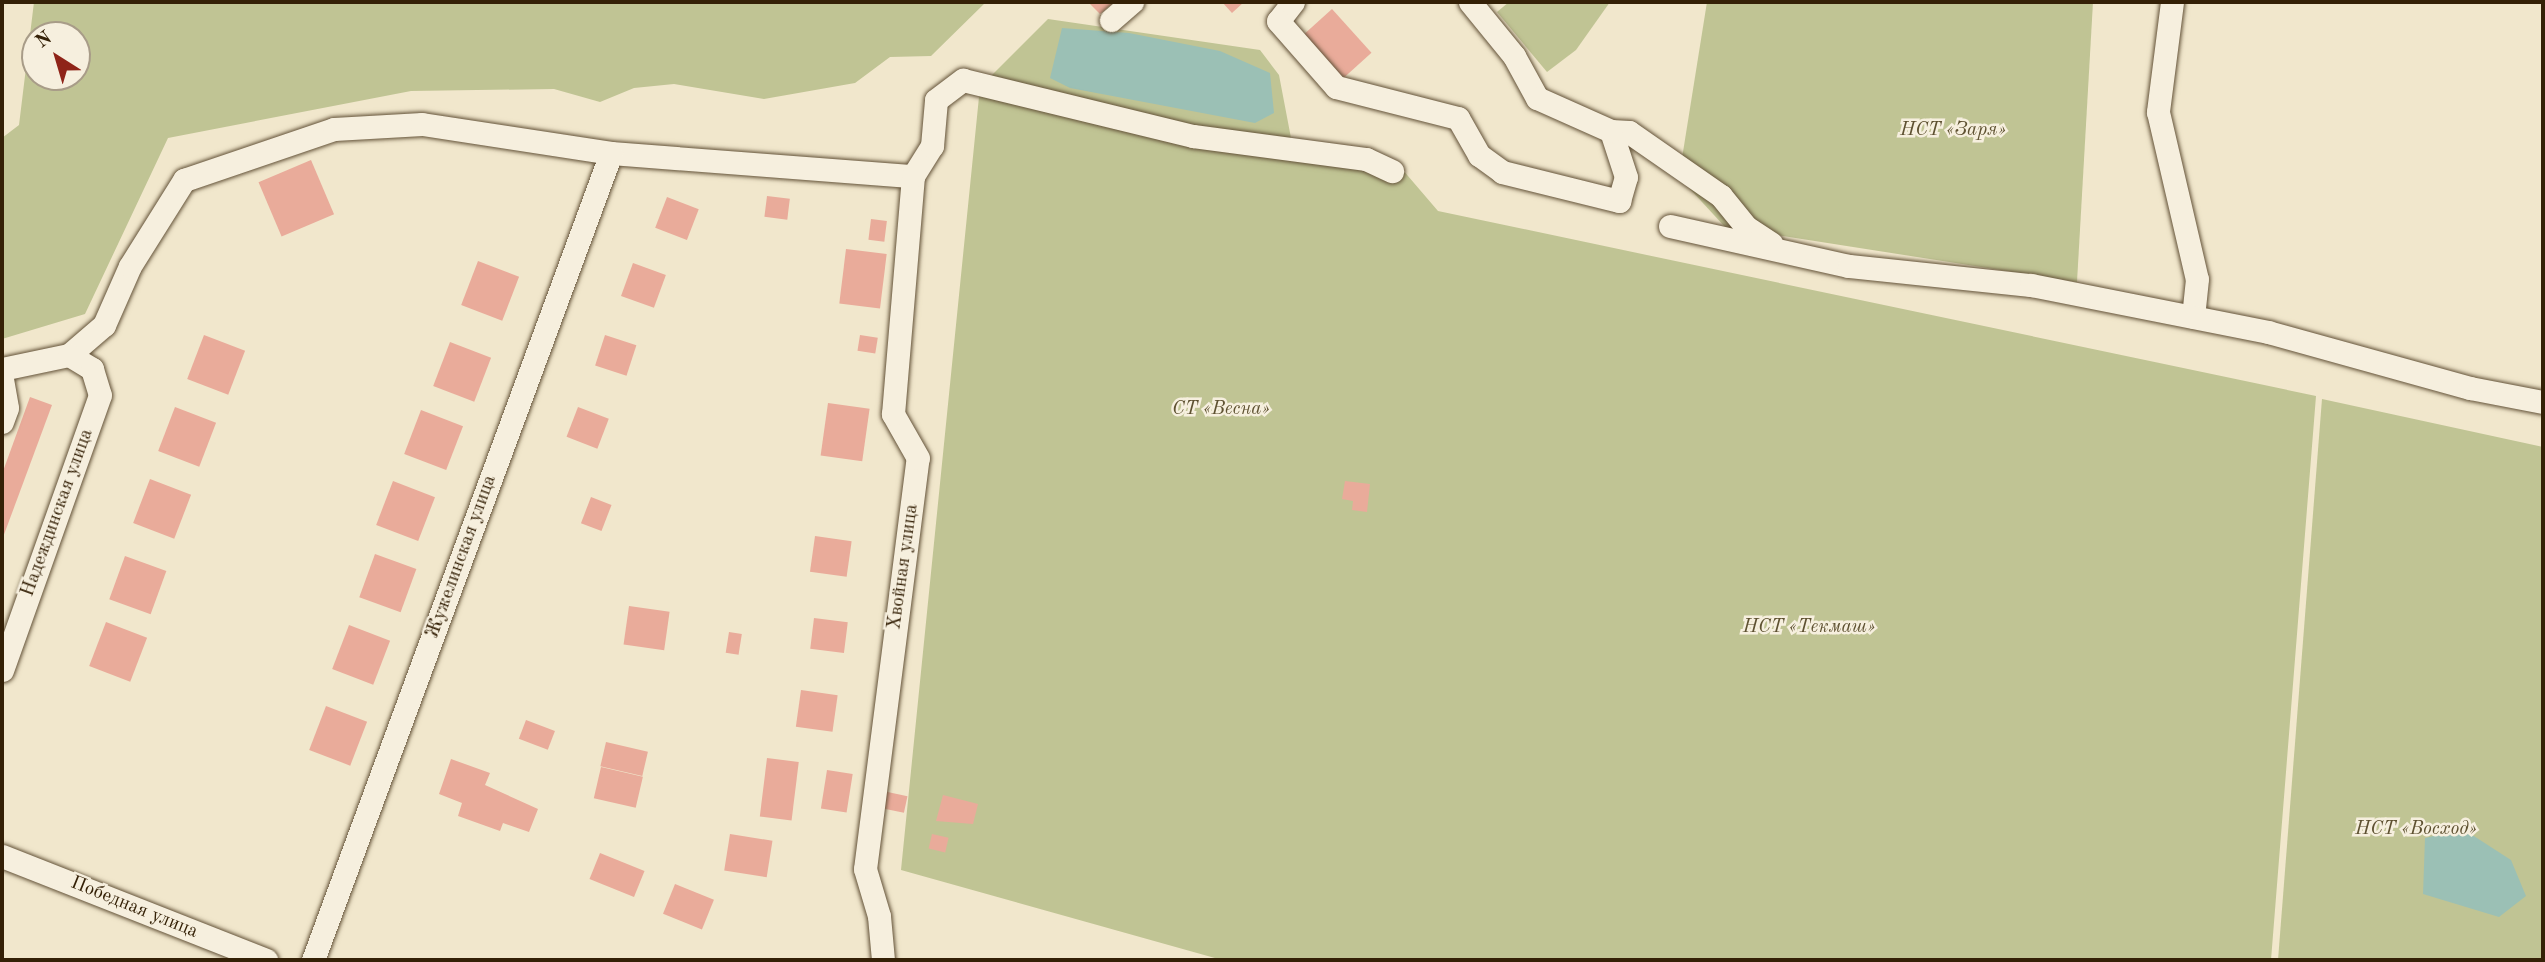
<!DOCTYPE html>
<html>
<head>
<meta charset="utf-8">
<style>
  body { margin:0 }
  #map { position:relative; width:2545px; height:962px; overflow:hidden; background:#f1e7cc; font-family:"Old Standard TT",serif }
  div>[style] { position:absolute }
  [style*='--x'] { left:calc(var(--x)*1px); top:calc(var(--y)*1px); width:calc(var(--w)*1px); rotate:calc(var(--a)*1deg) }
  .green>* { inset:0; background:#c0c494 }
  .water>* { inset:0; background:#9bc0b5 }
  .building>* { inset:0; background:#e9ab9a; transform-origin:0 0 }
  .roads { filter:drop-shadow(0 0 2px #635238) drop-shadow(0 0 2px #635238) }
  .minor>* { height:23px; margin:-11.5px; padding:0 11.5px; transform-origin:11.5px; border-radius:11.5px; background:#f6efde }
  span { translate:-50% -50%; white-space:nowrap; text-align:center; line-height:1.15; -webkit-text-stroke:5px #f6efde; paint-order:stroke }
  .park-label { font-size:19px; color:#5e5131; font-style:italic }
  .street-label { font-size:19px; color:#342006 }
  .frame { position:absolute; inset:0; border:4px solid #342006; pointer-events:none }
  .north { position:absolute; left:21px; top:21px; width:70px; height:70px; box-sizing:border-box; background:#f6efde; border:2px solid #a89c88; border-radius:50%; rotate:323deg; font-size:19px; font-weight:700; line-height:28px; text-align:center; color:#342006 }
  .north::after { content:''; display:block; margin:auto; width:24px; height:32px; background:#8f2418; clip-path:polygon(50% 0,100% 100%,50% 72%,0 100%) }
</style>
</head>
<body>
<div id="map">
  <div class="green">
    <i style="clip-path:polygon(evenodd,34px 2px,986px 2px,931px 56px,890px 57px,855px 83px,764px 99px,674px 84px,634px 88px,600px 102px,554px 89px,411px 91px,168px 138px,85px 314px,2px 339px,2px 138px,19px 125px,34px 2px,77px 35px,77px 77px,35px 77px,35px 35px,77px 35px)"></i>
    <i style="clip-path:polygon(1509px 2px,1610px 2px,1576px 50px,1547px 72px,1497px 12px)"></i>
    <i style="clip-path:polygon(1707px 2px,2093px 2px,2077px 282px,1725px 227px,1679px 177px)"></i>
    <i style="clip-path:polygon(1048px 19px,1260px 50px,1279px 75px,1291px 138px,1396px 162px,1438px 211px,2316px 396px,2271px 960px,1222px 960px,901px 870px,980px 87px)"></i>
    <i style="clip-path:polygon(2322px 399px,2543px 447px,2543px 960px,2278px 960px)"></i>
  </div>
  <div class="water">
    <i style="clip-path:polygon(1062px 28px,1129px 33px,1220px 51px,1270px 73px,1274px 113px,1255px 123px,1070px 88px,1050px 78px)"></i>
    <i style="clip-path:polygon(2463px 829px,2511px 860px,2526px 896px,2499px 917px,2423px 894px,2425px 838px)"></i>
  </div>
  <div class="building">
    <i style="clip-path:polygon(1088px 2px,1114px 2px,1100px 14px)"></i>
    <i style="clip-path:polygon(1222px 2px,1244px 2px,1232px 13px)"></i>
    <i style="left:1332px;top:9px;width:59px;height:38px;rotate:48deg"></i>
    <i style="left:311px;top:160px;width:59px;height:57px;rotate:67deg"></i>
    <i style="left:767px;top:196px;width:23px;height:21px;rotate:7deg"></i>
    <i style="left:667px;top:197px;width:34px;height:33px;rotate:21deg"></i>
    <i style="left:871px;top:219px;width:16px;height:21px;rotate:7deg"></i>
    <i style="left:846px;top:249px;width:41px;height:55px;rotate:7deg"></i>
    <i style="left:478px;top:261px;width:44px;height:47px;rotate:21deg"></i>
    <i style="left:633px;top:263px;width:35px;height:35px;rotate:20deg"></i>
    <i style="left:204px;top:335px;width:44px;height:47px;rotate:21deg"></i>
    <i style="left:605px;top:335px;width:33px;height:32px;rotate:18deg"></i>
    <i style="left:860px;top:335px;width:18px;height:16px;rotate:9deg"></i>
    <i style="left:450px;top:342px;width:44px;height:47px;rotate:21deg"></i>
    <i style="clip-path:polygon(30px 397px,52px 405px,2px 540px,2px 474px)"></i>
    <i style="left:828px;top:403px;width:42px;height:53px;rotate:8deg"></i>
    <i style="left:175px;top:407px;width:44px;height:47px;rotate:21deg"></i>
    <i style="left:578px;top:407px;width:33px;height:32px;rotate:21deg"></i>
    <i style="left:421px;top:410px;width:45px;height:47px;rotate:21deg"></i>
    <i style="left:150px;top:479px;width:44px;height:47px;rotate:21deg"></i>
    <i style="left:393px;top:481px;width:45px;height:47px;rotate:21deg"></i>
    <i style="clip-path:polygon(1345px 481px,1370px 484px,1367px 512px,1352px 510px,1353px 501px,1342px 499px)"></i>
    <i style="left:591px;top:497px;width:22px;height:28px;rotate:21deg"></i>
    <i style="left:815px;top:536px;width:37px;height:36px;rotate:8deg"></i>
    <i style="left:375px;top:554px;width:44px;height:46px;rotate:20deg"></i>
    <i style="left:125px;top:556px;width:44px;height:46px;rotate:20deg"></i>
    <i style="left:629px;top:606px;width:41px;height:39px;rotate:8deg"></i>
    <i style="left:814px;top:618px;width:34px;height:31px;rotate:7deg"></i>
    <i style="left:106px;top:622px;width:44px;height:47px;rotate:21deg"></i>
    <i style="left:349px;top:625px;width:44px;height:47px;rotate:21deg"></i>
    <i style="left:729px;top:632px;width:13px;height:21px;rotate:9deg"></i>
    <i style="left:801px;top:690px;width:37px;height:37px;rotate:8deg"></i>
    <i style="left:326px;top:706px;width:44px;height:47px;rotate:21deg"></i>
    <i style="left:526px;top:720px;width:31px;height:20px;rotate:21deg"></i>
    <i style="left:606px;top:742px;width:43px;height:25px;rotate:13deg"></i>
    <i style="left:767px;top:758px;width:32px;height:59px;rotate:7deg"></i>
    <i style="clip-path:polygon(451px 759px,490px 773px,485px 785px,538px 809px,529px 832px,503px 823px,500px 831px,458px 816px,462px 803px,439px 794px)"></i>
    <i style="left:601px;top:767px;width:43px;height:32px;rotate:13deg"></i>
    <i style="left:827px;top:770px;width:26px;height:39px;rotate:9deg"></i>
    <i style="left:883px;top:791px;width:25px;height:17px;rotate:12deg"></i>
    <i style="clip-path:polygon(943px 795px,978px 804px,973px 824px,936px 821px)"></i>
    <i style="left:730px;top:834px;width:43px;height:37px;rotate:9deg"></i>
    <i style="left:932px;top:834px;width:17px;height:15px;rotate:13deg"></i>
    <i style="left:600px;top:853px;width:48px;height:28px;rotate:22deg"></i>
    <i style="left:675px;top:884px;width:42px;height:32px;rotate:22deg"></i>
  </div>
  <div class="roads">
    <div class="minor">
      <i style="--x:1293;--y:2;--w:24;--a:128"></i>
      <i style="--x:1278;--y:21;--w:88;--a:48.7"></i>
      <i style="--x:1336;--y:87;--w:126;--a:14.3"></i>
      <i style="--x:1458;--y:118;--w:43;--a:60.4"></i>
      <i style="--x:1479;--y:155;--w:29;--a:36"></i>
      <i style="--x:1502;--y:172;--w:121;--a:13.9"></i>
      <i style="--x:1619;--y:201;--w:25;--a:-74"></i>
      <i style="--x:1626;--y:177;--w:48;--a:-108.1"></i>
      <i style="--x:1611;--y:131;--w:18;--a:3"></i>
      <i style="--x:1629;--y:132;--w:112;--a:34.8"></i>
      <i style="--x:1721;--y:196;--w:40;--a:51"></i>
      <i style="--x:1746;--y:227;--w:30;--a:33"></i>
      <i style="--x:1470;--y:2;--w:70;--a:50.8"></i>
      <i style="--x:1514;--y:56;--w:48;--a:61.3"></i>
      <i style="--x:1537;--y:98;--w:81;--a:24"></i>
      <i style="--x:2172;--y:2;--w:111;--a:97.3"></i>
      <i style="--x:2158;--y:112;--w:171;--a:76.9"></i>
      <i style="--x:2197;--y:279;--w:38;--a:96"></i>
      <i style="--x:1111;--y:20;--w:28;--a:-41"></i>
      <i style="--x:1670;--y:226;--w:183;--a:12.6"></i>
      <i style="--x:1849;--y:266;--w:183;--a:6"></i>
      <i style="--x:2031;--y:285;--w:242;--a:11.2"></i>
      <i style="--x:2268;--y:332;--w:210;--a:15.5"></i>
      <i style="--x:2470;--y:388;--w:74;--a:10.9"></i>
      <i style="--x:69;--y:355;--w:46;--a:-40.6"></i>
      <i style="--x:104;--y:325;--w:64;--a:-66.2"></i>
      <i style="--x:130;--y:266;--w:102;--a:-57.9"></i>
      <i style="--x:184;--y:180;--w:158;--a:-18.8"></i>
      <i style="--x:334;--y:129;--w:88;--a:-3.3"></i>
      <i style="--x:422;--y:124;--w:191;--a:8.7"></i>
      <i style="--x:611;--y:153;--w:303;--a:4.4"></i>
      <i style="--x:2;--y:369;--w:68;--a:-11.8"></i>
      <i style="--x:69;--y:355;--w:27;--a:31"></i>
      <i style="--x:92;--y:369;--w:27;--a:73"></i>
      <i style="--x:100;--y:395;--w:292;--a:109.6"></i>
      <i style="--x:2;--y:379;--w:29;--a:80"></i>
      <i style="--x:7;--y:408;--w:15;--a:110"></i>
      <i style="--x:2;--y:856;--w:284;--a:21.5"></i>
      <i style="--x:313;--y:960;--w:860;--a:-69.73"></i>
      <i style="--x:883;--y:960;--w:44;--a:-95.2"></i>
      <i style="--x:879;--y:916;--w:49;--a:-106.6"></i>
      <i style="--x:865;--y:869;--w:414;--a:-82.7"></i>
      <i style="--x:918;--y:458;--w:51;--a:-119.6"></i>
      <i style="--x:893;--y:414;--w:239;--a:-85.2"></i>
      <i style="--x:913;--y:176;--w:36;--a:-58"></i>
      <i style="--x:932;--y:146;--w:46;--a:-85"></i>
      <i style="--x:936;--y:100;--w:34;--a:-37"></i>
      <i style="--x:963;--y:80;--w:237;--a:13.7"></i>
      <i style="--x:1193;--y:136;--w:175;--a:7.6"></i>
      <i style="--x:1366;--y:159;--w:29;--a:25"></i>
    </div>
  </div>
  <div class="park-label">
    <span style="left:1953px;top:131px">НСТ «Заря»</span>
    <span style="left:1221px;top:410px">СТ «Весна»</span>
    <span style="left:1809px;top:628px">НСТ «Текмаш»</span>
    <span style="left:2416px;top:830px">НСТ «Восход»</span>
  </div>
  <div class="street-label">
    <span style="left:58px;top:513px;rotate:-70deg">Надеждинская улица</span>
    <span style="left:462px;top:557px;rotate:-70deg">Жужелинская улица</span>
    <span style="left:904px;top:567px;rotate:-82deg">Хвойная улица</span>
    <span style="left:134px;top:908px;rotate:22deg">Победная улица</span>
  </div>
  <div class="frame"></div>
  <div class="north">N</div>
</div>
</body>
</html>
